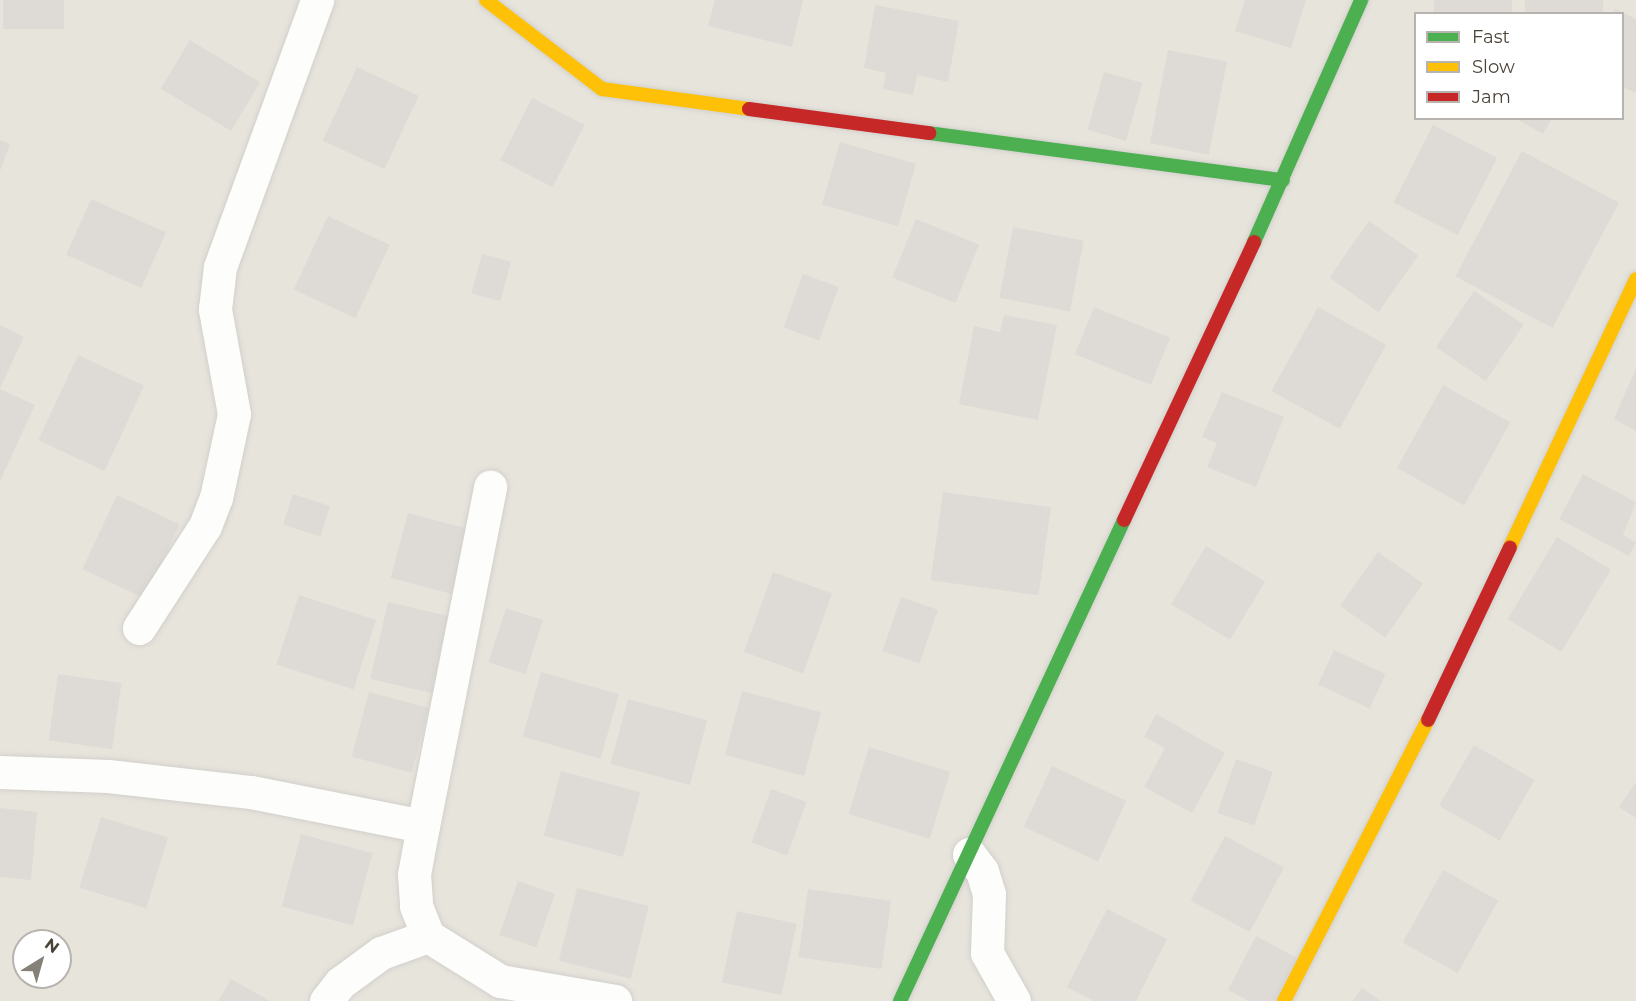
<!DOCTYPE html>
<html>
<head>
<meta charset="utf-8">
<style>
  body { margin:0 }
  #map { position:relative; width:1636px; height:1001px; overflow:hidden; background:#f4f2ee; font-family:Montserrat,sans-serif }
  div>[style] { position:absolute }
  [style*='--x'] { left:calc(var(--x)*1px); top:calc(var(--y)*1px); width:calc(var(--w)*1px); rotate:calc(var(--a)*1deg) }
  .residential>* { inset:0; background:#e7e4dc }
  .building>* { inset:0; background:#dedbd6; transform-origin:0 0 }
  .roads { filter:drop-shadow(0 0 2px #d2d0cb) drop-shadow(0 0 2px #d2d0cb) }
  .street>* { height:33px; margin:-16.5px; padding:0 16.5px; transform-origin:16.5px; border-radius:16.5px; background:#fdfdfc }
  .fast>* { height:14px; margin:-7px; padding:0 7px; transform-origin:7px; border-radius:7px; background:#4caf50 }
  .slow>* { height:14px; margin:-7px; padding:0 7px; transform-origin:7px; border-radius:7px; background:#ffc107 }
  .jam>* { height:14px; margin:-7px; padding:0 7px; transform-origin:7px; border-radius:7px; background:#c62828 }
  span { translate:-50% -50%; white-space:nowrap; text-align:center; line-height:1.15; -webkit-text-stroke:4.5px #fff; paint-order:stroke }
  .legend { position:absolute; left:1414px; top:12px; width:210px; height:108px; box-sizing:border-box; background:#fff; border:2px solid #b7b4b0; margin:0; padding:8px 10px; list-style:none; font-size:18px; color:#4b4439 }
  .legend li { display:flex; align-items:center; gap:12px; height:30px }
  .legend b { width:30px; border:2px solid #b7b4b0 }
  .north { position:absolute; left:12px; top:929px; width:60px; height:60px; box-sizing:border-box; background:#fff; border:2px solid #b7b4b0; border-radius:50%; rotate:37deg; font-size:16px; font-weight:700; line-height:24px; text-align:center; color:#4b4439 }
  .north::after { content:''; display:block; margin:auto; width:21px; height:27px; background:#868178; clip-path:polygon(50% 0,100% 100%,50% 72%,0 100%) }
</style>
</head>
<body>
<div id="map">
  <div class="residential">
    <i style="clip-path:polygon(evenodd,0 0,1636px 0,1636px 1001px,0 1001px,0 0,1416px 14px,1622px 14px,1622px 118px,1416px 118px,1416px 14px,0 0,24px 941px,60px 941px,60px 977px,24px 977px,24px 941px)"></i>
  </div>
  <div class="building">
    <i style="left:3px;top:0;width:61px;height:29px"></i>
    <i style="clip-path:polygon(715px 0,803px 0,792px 47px,708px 26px)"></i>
    <i style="clip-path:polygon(1245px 0,1306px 0,1291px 48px,1235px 31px)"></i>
    <i style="left:1434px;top:0;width:78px;height:15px"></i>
    <i style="left:1525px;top:0;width:78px;height:15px"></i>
    <i style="clip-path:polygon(875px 5px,959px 21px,948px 82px,917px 75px,913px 95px,883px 89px,886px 73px,864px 68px)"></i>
    <i style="clip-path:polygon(1615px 9px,1636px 19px,1636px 93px,1622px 87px,1622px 14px,1613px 14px)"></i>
    <i style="left:190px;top:40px;width:82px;height:57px;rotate:31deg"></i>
    <i style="left:1168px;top:50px;width:60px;height:95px;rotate:11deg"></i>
    <i style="left:357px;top:67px;width:68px;height:81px;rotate:25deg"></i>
    <i style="left:1104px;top:72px;width:40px;height:60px;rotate:16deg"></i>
    <i style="left:532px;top:98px;width:59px;height:70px;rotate:27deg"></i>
    <i style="clip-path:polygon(1515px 118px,1552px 118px,1543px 134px)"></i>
    <i style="left:1433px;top:125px;width:72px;height:87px;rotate:27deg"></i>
    <i style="clip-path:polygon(0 140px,10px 144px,0 171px)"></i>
    <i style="left:840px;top:142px;width:79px;height:65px;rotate:16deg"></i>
    <i style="left:1522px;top:151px;width:110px;height:142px;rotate:28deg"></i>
    <i style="left:91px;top:199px;width:82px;height:61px;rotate:24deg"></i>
    <i style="left:328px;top:216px;width:68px;height:81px;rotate:25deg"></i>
    <i style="left:916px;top:219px;width:68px;height:63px;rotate:22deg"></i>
    <i style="left:1369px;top:221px;width:60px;height:69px;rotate:35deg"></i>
    <i style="left:1013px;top:227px;width:72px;height:72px;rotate:11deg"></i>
    <i style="left:482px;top:254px;width:30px;height:41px;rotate:15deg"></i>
    <i style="left:803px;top:274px;width:38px;height:57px;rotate:20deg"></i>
    <i style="left:1474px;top:291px;width:60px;height:68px;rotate:34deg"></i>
    <i style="left:1094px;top:307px;width:82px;height:51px;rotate:22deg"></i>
    <i style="left:1318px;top:307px;width:78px;height:96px;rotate:29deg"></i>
    <i style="clip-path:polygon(1004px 315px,1057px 325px,1038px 420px,959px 404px,974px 326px,1000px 332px)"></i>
    <i style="clip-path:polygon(0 325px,24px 337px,0 388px)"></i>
    <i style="left:78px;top:355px;width:73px;height:94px;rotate:25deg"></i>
    <i style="clip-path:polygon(1636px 368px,1636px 431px,1614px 419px)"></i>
    <i style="left:1443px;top:385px;width:77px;height:95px;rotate:29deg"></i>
    <i style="clip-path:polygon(0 389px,35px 405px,0 481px)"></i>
    <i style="clip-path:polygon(1222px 392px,1284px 417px,1256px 487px,1207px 467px,1217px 443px,1202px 437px)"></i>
    <i style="clip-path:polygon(1583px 474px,1636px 502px,1623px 535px,1636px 542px,1629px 556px,1559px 519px)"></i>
    <i style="left:943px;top:492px;width:109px;height:89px;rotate:8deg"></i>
    <i style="left:293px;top:494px;width:39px;height:32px;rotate:18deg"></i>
    <i style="left:117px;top:495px;width:69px;height:82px;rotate:25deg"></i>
    <i style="left:408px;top:513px;width:63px;height:67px;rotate:15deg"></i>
    <i style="left:1557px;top:537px;width:63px;height:96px;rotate:31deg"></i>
    <i style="left:1206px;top:546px;width:69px;height:68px;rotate:31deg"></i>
    <i style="left:1378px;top:552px;width:55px;height:66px;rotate:35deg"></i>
    <i style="left:773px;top:572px;width:63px;height:85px;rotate:20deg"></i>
    <i style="left:299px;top:595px;width:81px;height:73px;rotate:18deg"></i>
    <i style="left:901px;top:597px;width:39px;height:57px;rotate:19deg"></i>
    <i style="left:388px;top:602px;width:71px;height:79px;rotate:13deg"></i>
    <i style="left:506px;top:608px;width:39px;height:57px;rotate:18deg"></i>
    <i style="left:1334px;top:650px;width:57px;height:38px;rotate:25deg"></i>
    <i style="left:541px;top:672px;width:81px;height:67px;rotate:16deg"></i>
    <i style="left:58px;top:674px;width:64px;height:67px;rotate:8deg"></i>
    <i style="left:742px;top:691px;width:82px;height:66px;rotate:15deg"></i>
    <i style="left:369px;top:692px;width:62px;height:67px;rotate:15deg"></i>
    <i style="left:628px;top:699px;width:82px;height:67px;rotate:15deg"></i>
    <i style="clip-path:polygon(1156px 714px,1225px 753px,1192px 813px,1144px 787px,1165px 748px,1144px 737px)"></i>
    <i style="left:1474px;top:745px;width:70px;height:70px;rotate:30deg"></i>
    <i style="left:869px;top:747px;width:85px;height:70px;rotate:17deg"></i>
    <i style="left:1236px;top:759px;width:39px;height:57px;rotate:19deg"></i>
    <i style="left:1052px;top:766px;width:82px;height:67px;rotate:25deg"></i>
    <i style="left:561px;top:771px;width:82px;height:67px;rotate:15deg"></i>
    <i style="clip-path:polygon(1636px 782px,1636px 818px,1619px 807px)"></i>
    <i style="left:771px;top:789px;width:38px;height:57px;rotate:20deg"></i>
    <i style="clip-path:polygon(0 808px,37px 812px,31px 880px,0 877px)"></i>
    <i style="left:101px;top:817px;width:70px;height:74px;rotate:17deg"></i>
    <i style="left:301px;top:834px;width:74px;height:75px;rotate:15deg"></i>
    <i style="left:1225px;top:836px;width:67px;height:73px;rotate:28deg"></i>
    <i style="left:1443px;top:870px;width:63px;height:83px;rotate:29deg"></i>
    <i style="left:518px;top:881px;width:39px;height:57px;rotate:19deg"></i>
    <i style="left:577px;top:888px;width:74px;height:75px;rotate:14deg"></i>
    <i style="left:808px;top:889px;width:84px;height:69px;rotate:8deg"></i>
    <i style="clip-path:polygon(1107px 909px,1167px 939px,1136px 1001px,1094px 1001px,1067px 987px)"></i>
    <i style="left:737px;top:911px;width:61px;height:73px;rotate:12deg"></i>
    <i style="clip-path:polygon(1256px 936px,1310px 965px,1291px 1001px,1249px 1001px,1228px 990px)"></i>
    <i style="clip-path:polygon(231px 979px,270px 1001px,218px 1001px)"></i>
    <i style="clip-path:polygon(1362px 988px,1381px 1001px,1353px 1001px)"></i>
  </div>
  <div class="roads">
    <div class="street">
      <i style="--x:139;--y:628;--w:121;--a:-57.1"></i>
      <i style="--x:205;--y:526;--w:30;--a:-69"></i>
      <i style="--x:216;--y:498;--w:86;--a:-77.9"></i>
      <i style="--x:234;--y:414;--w:107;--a:-100.3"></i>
      <i style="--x:215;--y:309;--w:42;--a:-83.2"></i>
      <i style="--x:220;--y:267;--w:284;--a:-70"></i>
      <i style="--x:0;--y:772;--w:108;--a:2.1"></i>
      <i style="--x:108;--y:776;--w:144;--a:6.4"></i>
      <i style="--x:251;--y:792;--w:175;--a:11.2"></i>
      <i style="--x:423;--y:826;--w:49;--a:100.6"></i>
      <i style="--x:414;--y:874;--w:32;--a:86"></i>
      <i style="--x:416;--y:906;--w:32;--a:68"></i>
      <i style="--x:428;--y:936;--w:85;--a:32"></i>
      <i style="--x:500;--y:981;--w:117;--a:9.9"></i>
      <i style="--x:423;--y:826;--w:346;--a:-78.8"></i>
      <i style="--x:969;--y:854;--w:21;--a:53"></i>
      <i style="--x:982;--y:871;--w:24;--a:73"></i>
      <i style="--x:989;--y:894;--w:59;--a:91.9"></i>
      <i style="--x:987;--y:953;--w:55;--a:60.6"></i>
      <i style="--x:326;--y:1001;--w:23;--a:-52"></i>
      <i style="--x:340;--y:983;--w:51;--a:-36.2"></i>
      <i style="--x:381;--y:953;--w:50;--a:-19.9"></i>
    </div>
    <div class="fast">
      <i style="--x:929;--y:133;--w:357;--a:7.6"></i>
      <i style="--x:1254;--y:242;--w:265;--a:-66.1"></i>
      <i style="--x:900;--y:1001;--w:531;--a:-65.03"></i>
    </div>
    <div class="slow">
      <i style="--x:486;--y:0;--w:146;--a:37.5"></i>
      <i style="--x:602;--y:89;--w:148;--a:7.7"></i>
      <i style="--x:1510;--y:547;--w:296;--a:-64.8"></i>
      <i style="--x:1284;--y:1001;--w:316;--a:-62.9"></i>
    </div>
    <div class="jam">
      <i style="--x:749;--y:109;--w:182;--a:7.6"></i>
      <i style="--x:1124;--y:520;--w:307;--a:-64.9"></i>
      <i style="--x:1428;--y:720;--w:191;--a:-64.6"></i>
    </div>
  </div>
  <ul class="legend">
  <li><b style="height:8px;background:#4caf50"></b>Fast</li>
  <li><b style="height:8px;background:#ffc107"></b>Slow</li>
  <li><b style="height:8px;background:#c62828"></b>Jam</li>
  </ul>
  <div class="north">N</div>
</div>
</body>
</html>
